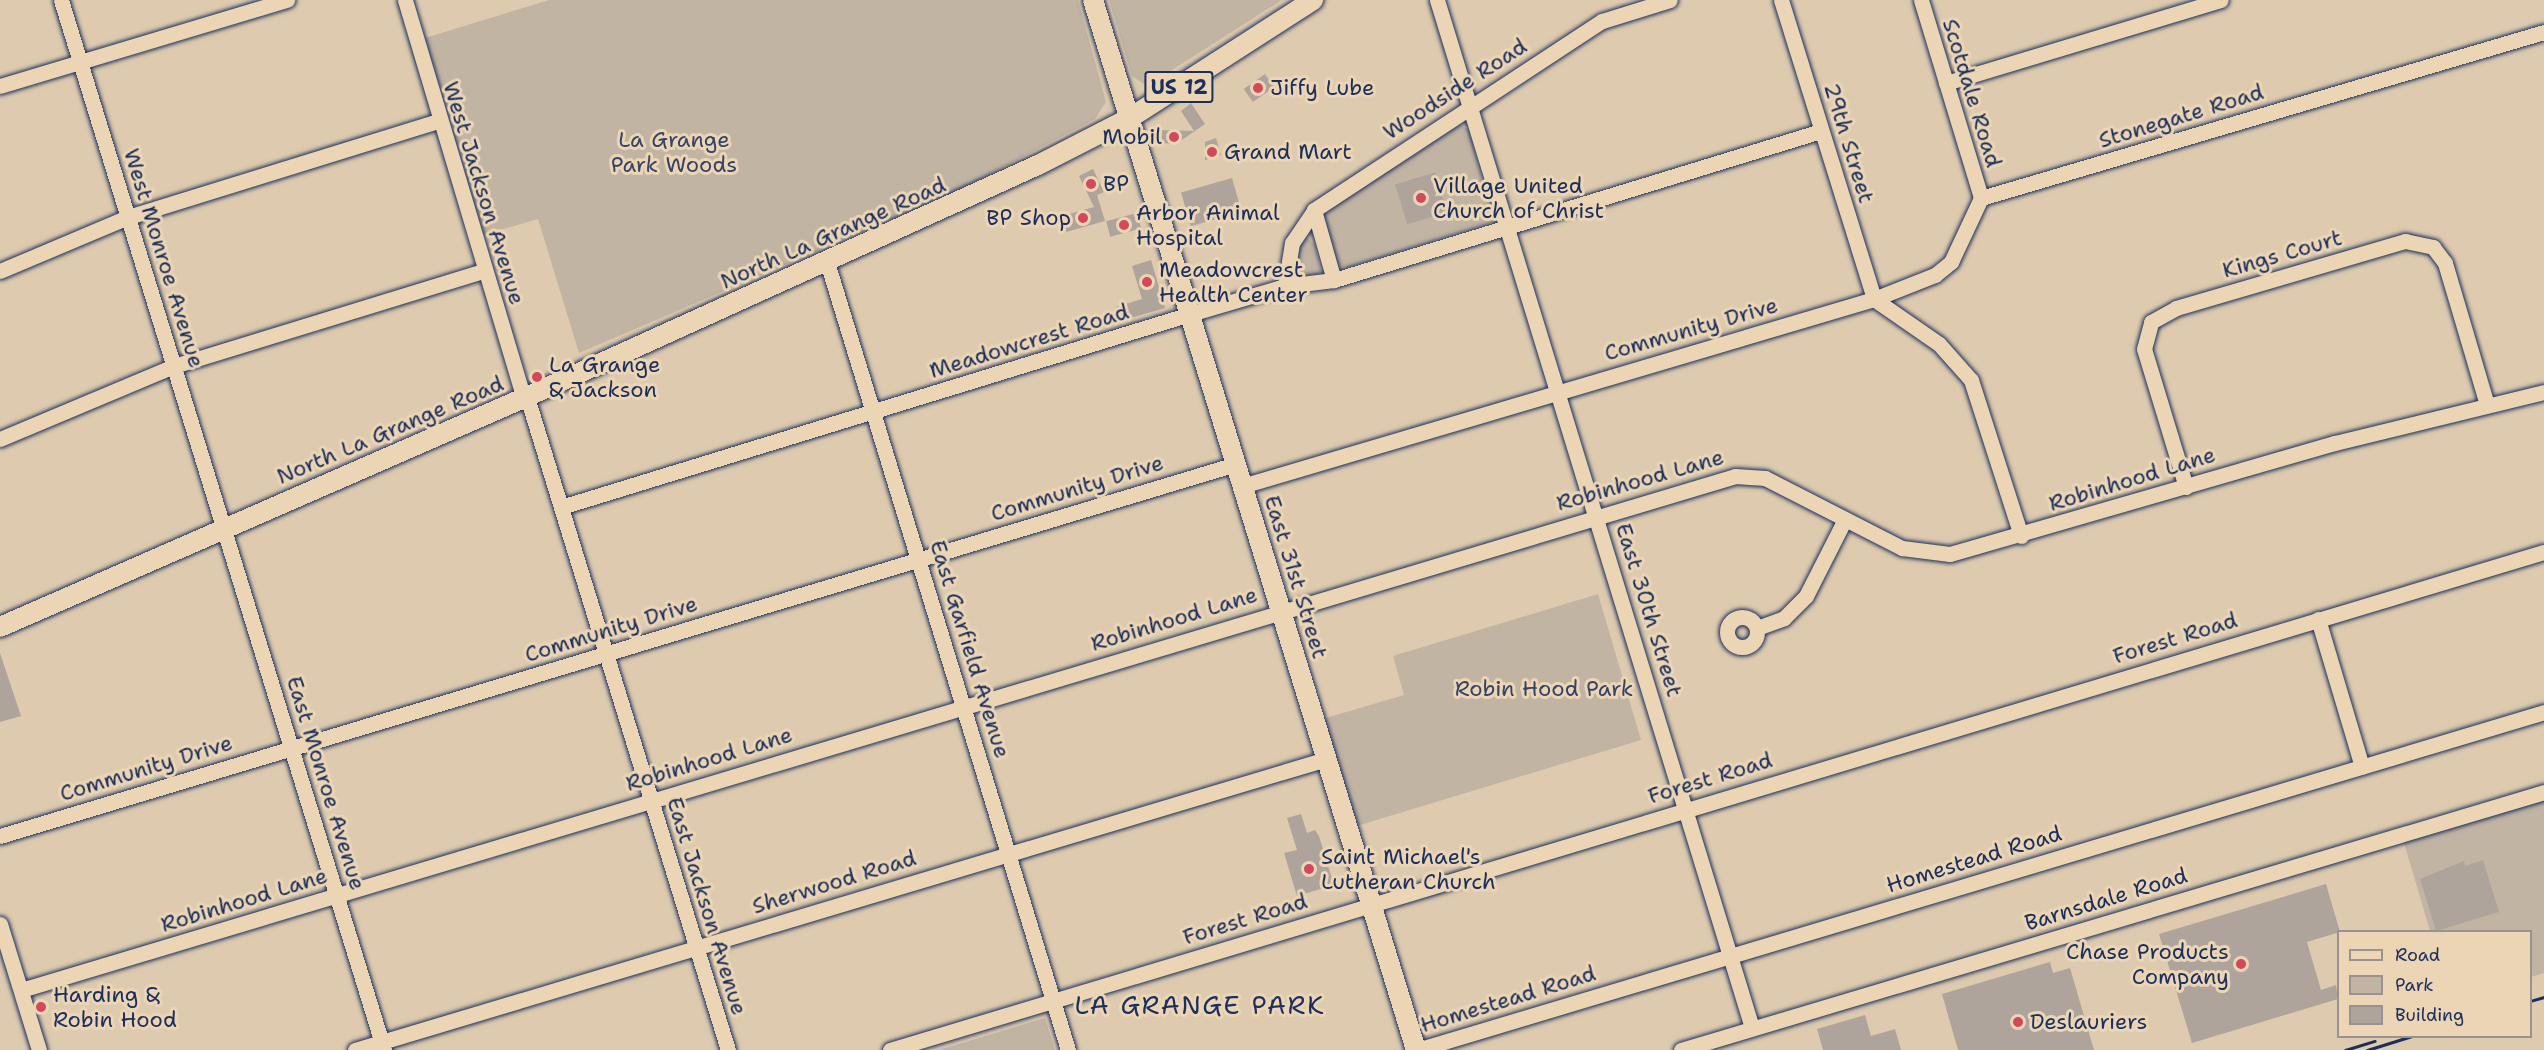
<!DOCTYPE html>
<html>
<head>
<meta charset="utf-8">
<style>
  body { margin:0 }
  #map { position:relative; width:2544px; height:1050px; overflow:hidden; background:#decbaf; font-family:"Shantell Sans",sans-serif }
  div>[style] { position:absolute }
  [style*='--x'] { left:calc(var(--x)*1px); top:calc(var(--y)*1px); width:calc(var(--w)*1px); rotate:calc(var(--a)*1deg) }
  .green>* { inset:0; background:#c2b4a3 }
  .building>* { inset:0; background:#aea49b; transform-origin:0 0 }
  .roads { filter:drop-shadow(0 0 2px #1b2f5e) drop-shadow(0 0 2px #1b2f5e) }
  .minor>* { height:15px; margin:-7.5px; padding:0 7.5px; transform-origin:7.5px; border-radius:7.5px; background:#ebd5b4 }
  .minor>.ring { margin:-7.5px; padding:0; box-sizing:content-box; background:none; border:15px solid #ebd5b4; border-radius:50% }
  .major>* { height:20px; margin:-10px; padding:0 10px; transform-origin:10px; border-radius:10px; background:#ebd5b4 }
  .rail>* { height:3px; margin:-1.5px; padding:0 1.5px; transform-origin:1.5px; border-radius:1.5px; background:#1b2f5e }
  .dots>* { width:16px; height:16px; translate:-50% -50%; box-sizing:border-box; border:3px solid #ebd5b4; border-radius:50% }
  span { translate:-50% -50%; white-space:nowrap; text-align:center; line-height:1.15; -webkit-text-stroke:6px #ebd5b4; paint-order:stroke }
  .shield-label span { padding:2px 4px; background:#ebd5b4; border:2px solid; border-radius:4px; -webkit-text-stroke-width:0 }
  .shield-label { font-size:21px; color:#1b2f5e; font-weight:700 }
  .poi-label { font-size:22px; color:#1b2f5e }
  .left { translate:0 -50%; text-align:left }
  .right { translate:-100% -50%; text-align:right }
  .street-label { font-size:22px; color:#1b2f5e }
  .park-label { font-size:22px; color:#344368 }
  .quarter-label { font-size:26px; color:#1b2f5e; letter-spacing:1.5px }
  .legend { position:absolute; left:2337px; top:930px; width:195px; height:108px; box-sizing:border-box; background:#ebd5b4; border:2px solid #989392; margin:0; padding:8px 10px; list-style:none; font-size:18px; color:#1b2f5e }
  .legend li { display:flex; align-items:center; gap:12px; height:30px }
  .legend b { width:30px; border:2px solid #989392 }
</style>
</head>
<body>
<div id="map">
  <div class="green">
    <i style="clip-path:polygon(549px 0,1078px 0,1106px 102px,1095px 119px,955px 192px,579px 353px,538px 219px,483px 235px,425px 38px)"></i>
    <i style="clip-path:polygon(1109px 0,1282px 0,1147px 86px,1132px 76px)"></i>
    <i style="clip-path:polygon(evenodd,1458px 124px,1469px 130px,1493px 222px,1348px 267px,1337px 266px,1322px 212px,1458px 124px,1435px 172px,1447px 211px,1407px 224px,1395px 184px,1435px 172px)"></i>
    <i style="clip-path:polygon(1308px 238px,1315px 245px,1321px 271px,1317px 276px,1294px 278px,1291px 268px,1301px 239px)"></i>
    <i style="clip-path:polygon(1598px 594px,1641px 740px,1350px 828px,1319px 720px,1404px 695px,1393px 656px)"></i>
    <i style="clip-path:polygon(2544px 797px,2544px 973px,2531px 977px,2530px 932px,2430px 931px,2402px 836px)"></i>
    <i style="clip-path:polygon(1045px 1018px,1055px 1050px,939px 1050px)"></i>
  </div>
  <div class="building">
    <i style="left:1265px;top:74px;width:16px;height:26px;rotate:55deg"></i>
    <i style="clip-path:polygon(1191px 103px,1205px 124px,1176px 144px,1161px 143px,1161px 130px,1194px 131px,1181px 111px)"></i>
    <i style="clip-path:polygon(1216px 138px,1221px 155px,1205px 160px,1205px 142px)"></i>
    <i style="clip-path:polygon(1093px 169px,1104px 192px,1097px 195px,1105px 221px,1066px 232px,1062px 216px,1094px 207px,1079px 176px)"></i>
    <i style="left:1435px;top:172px;width:42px;height:42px;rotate:73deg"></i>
    <i style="left:1232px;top:178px;width:35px;height:53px;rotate:74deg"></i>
    <i style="left:1137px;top:213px;width:16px;height:32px;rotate:75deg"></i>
    <i style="clip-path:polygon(1151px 260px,1165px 308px,1120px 321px,1116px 307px,1142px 299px,1132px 266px)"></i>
    <i style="clip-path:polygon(0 653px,21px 716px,0 722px)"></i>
    <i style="clip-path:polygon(1301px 814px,1307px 833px,1315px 830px,1319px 836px,1334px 885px,1297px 896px,1284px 853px,1297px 850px,1287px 818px)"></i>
    <i style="clip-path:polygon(2483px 860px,2499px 912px,2436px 931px,2420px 879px,2464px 861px,2465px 866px)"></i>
    <i style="clip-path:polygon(2326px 884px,2340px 932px,2307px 942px,2321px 990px,2336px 985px,2338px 999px,2192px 1043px,2159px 934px)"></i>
    <i style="clip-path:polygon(2050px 962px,2053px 973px,2070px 968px,2094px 1050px,1958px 1050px,1942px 994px)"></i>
    <i style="clip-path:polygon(1865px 1015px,1871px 1036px,1895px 1029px,1901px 1050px,1823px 1050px,1817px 1029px)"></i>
  </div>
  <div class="roads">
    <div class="minor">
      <i style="--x:61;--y:0;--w:1099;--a:72.9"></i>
      <i style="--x:405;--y:0;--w:415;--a:73.4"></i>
      <i style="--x:1437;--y:0;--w:1075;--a:72.96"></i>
      <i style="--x:1781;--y:0;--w:313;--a:72.7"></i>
      <i style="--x:1874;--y:299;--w:66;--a:-21.5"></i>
      <i style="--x:1935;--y:275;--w:21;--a:-39"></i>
      <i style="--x:1951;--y:262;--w:71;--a:-64.9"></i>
      <i style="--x:1981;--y:198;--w:587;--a:-16.43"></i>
      <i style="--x:1921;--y:0;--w:207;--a:73.1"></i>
      <i style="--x:1946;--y:83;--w:287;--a:-16.8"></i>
      <i style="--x:0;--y:86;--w:300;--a:-16.7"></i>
      <i style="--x:1314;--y:210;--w:73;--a:74.1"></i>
      <i style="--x:827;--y:262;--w:824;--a:72.99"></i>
      <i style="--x:0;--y:271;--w:139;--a:-22.9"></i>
      <i style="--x:128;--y:217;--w:325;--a:-17.2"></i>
      <i style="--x:1285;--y:286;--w:44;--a:-80.8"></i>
      <i style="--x:1292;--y:243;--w:40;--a:-56"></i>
      <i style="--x:1314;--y:210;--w:344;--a:-33.3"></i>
      <i style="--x:1602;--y:21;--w:71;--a:-17.2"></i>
      <i style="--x:527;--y:397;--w:683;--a:72.89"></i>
      <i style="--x:0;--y:439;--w:189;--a:-22.8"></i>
      <i style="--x:174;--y:366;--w:323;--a:-17.1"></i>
      <i style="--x:1242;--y:486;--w:659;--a:-16.48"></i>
      <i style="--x:1874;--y:299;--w:79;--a:34.7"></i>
      <i style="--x:1939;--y:344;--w:48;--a:48.4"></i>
      <i style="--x:1971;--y:380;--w:164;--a:72.2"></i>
      <i style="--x:2186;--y:487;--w:144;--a:-106.9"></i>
      <i style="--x:2144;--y:349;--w:28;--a:-75"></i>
      <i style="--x:2151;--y:322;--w:29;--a:-29"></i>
      <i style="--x:2176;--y:308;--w:239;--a:-16.3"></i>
      <i style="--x:2405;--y:241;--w:29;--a:12"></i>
      <i style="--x:2433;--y:247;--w:20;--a:53"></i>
      <i style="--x:2445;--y:263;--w:148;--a:73.5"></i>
      <i style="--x:561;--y:507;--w:658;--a:-17.06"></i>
      <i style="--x:1190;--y:314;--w:99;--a:-16.4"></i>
      <i style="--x:1285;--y:286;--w:49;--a:-7"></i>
      <i style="--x:1334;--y:280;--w:509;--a:-17.01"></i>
      <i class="ring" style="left:1727px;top:617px;width:15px;height:15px"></i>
      <i style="--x:2318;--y:619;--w:154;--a:73.4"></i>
      <i style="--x:1757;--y:628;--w:29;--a:-20"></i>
      <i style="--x:1784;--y:618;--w:31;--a:-45"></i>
      <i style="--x:1806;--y:596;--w:84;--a:-63.1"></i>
      <i style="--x:0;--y:836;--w:1291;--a:-16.75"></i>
      <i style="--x:0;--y:924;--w:132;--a:72.8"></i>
      <i style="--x:21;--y:990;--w:1789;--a:-16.69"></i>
      <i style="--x:1735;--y:476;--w:30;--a:4"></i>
      <i style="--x:1765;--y:478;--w:154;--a:27.1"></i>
      <i style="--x:1902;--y:548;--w:48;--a:7.1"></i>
      <i style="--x:1950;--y:554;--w:401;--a:-16.1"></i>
      <i style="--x:2335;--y:443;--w:215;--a:-13.7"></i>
      <i style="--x:355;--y:1050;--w:1014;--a:-16.68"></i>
      <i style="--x:890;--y:1050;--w:1727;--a:-16.76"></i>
      <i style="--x:1417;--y:1050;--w:1177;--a:-16.69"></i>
      <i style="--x:1681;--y:1050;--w:901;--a:-16.64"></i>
    </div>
    <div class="major">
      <i style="--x:1093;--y:0;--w:1099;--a:72.9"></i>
      <i style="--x:0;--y:627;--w:572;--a:-23.61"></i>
      <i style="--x:524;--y:398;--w:564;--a:-24.39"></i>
      <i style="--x:1038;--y:165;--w:103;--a:-27.1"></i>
      <i style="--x:1130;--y:118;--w:218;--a:-32.8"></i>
    </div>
  </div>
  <div class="rail">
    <i style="--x:2530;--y:1001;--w:15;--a:-16"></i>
    <i style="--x:2345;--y:1050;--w:31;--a:-17"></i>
    <i style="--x:2367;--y:1050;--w:47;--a:-17.3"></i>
  </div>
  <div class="dots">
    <i style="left:1258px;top:88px;background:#d1495b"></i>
    <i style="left:1174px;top:137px;background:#d1495b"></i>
    <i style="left:1212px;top:152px;background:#d1495b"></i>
    <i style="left:1091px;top:184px;background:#d1495b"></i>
    <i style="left:1421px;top:198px;background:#d1495b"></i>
    <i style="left:1083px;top:218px;background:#d1495b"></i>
    <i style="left:1124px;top:225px;background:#d1495b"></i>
    <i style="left:1147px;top:282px;background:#d1495b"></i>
    <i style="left:537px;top:377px;background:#d1495b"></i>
    <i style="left:1309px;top:869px;background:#d1495b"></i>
    <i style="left:2241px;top:964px;background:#d1495b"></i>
    <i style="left:41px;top:1007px;background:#d1495b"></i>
    <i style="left:2018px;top:1022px;background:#d1495b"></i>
  </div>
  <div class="shield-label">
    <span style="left:1179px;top:87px">US 12</span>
  </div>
  <div class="poi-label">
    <span class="left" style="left:1270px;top:88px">Jiffy Lube</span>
    <span class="right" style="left:1162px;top:137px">Mobil</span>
    <span class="left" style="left:1224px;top:152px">Grand Mart</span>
    <span class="left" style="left:1103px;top:184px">BP</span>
    <span class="left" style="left:1433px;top:198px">Village United<br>Church of Christ</span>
    <span class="left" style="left:1136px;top:225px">Arbor Animal<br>Hospital</span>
    <span class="right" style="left:1071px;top:218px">BP Shop</span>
    <span class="left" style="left:1159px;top:282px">Meadowcrest<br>Health Center</span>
    <span class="left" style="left:549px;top:377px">La Grange<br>&amp; Jackson</span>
    <span class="left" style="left:1321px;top:869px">Saint Michael's<br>Lutheran Church</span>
    <span class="right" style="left:2229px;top:964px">Chase Products<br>Company</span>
    <span class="left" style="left:53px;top:1007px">Harding &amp;<br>Robin Hood</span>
    <span class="left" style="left:2030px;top:1022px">Deslauriers</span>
  </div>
  <div class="street-label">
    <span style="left:1455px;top:89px;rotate:-33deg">Woodside Road</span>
    <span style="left:1972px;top:93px;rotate:73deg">Scotdale Road</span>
    <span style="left:2181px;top:116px;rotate:-17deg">Stonegate Road</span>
    <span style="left:1849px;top:143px;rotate:73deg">29th Street</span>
    <span style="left:484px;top:193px;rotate:73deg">West Jackson Avenue</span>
    <span style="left:833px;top:233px;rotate:-24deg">North La Grange Road</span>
    <span style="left:2282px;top:254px;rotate:-16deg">Kings Court</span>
    <span style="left:164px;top:258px;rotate:73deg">West Monroe Avenue</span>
    <span style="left:1691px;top:329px;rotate:-16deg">Community Drive</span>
    <span style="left:1029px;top:341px;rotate:-17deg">Meadowcrest Road</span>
    <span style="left:390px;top:430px;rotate:-23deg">North La Grange Road</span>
    <span style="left:2132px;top:479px;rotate:-17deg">Robinhood Lane</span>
    <span style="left:1640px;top:480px;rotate:-16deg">Robinhood Lane</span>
    <span style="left:1077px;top:488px;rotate:-17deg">Community Drive</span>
    <span style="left:1296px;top:577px;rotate:73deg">East 31st Street</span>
    <span style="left:1649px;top:610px;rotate:73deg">East 30th Street</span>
    <span style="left:1174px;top:619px;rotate:-17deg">Robinhood Lane</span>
    <span style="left:611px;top:629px;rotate:-17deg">Community Drive</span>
    <span style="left:2175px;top:638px;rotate:-17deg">Forest Road</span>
    <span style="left:970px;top:649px;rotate:73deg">East Garfield Avenue</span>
    <span style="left:709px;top:759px;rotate:-17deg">Robinhood Lane</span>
    <span style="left:146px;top:768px;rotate:-17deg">Community Drive</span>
    <span style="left:1710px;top:778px;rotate:-17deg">Forest Road</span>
    <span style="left:326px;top:783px;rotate:73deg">East Monroe Avenue</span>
    <span style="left:1974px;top:859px;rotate:-17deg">Homestead Road</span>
    <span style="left:834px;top:882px;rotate:-17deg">Sherwood Road</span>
    <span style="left:2106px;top:899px;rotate:-17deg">Barnsdale Road</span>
    <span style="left:244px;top:900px;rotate:-17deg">Robinhood Lane</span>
    <span style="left:707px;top:906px;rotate:73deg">East Jackson Avenue</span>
    <span style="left:1245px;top:919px;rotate:-17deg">Forest Road</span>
    <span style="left:1508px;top:999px;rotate:-17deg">Homestead Road</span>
  </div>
  <div class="park-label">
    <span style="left:674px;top:152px">La Grange<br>Park Woods</span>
    <span style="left:1544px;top:689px">Robin Hood Park</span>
  </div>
  <div class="quarter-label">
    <span style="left:1200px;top:1005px">LA GRANGE PARK</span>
  </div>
  <ul class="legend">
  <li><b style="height:8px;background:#ebd5b4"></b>Road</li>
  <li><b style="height:16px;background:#c2b4a3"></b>Park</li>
  <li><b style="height:16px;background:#aea49b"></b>Building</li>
  </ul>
</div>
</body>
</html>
